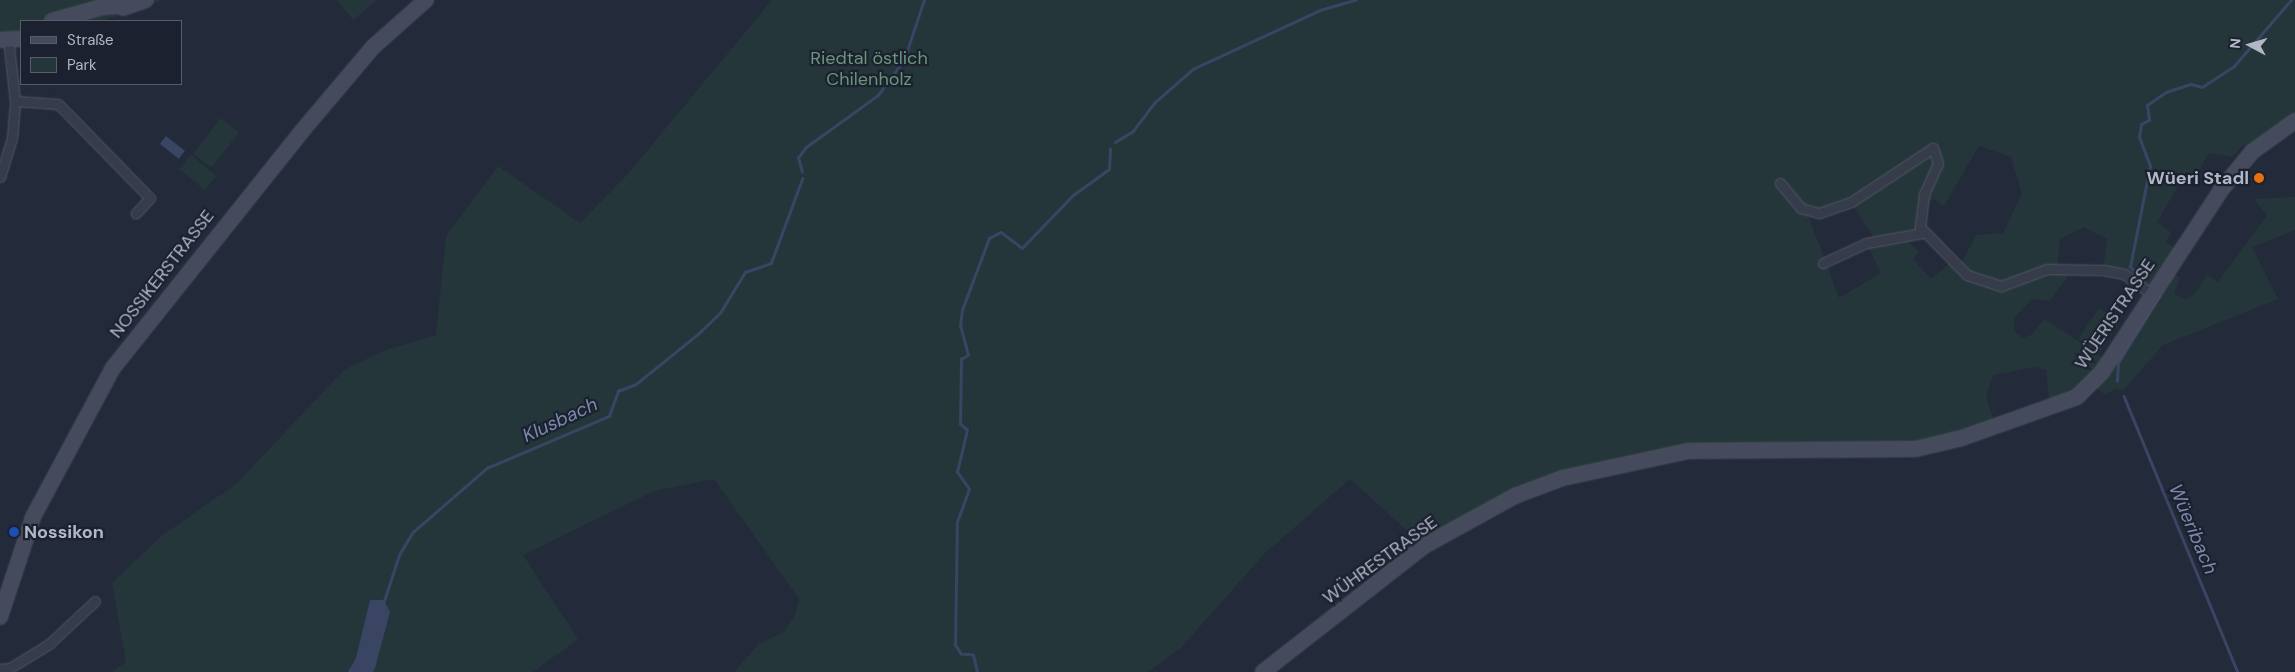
<!DOCTYPE html>
<html>
<head>
<meta charset="utf-8">
<style>
  body { margin:0 }
  #map { position:relative; width:2295px; height:672px; overflow:hidden; background:#232a3a; font-family:"DM Sans",sans-serif }
  div>[style] { position:absolute }
  [style*='--x'] { left:calc(var(--x)*1px); top:calc(var(--y)*1px); width:calc(var(--w)*1px); rotate:calc(var(--a)*1deg) }
  .green>* { inset:0; background:#25363b; transform-origin:0 0 }
  .water>* { inset:0; background:#394563; transform-origin:0 0 }
  .stream>* { height:2.5px; margin:-1.25px; padding:0 1.25px; transform-origin:1.25px; border-radius:1.25px; background:#394563 }
  .roads { filter:drop-shadow(0 0 1px #525765) drop-shadow(0 0 1px #525765) }
  .street>* { height:9px; margin:-4.5px; padding:0 4.5px; transform-origin:4.5px; border-radius:4.5px; background:#373c4a }
  .secondary>* { height:14px; margin:-7px; padding:0 7px; transform-origin:7px; border-radius:7px; background:#454b5d }
  .dots>* { width:14px; height:14px; translate:-50% -50%; box-sizing:border-box; border:2px solid #1c212f; border-radius:50% }
  span { translate:-50% -50%; white-space:nowrap; text-align:center; line-height:1.15; -webkit-text-stroke:4.5px #1c212f; paint-order:stroke }
  .park-label { font-size:18px; color:#6a967a }
  .poi-label { font-size:18px; color:#b2b7c6; font-weight:700 }
  .right { translate:-100% -50%; text-align:right }
  .left { translate:0 -50%; text-align:left }
  .street-label { font-size:18px; color:#b2b7c6 }
  .water-label { font-size:19px; color:#7b8aad; font-style:italic }
  .legend { position:absolute; left:20px; top:20px; width:162px; height:65px; box-sizing:border-box; background:#1c212f; border:1px solid #585d6b; margin:0; padding:6px 9px; list-style:none; font-size:15px; color:#b2b7c6 }
  .legend li { display:flex; align-items:center; gap:10px; height:25px }
  .legend b { width:25px; border:1px solid #585d6b }
  .north { position:absolute; left:2225px; top:20px; width:50px; height:50px; -webkit-text-stroke:4px #1c212f; paint-order:stroke; rotate:276deg; font-size:14px; font-weight:700; line-height:20px; text-align:center; color:#b2b7c6 }
  .north::after { content:''; display:block; margin:auto; width:18px; height:22px; background:#b2b7c6; clip-path:polygon(50% 0,100% 100%,50% 72%,0 100%) }
</style>
</head>
<body>
<div id="map">
  <div class="green">
    <i style="clip-path:polygon(0 0,163px 0,102px 21px,21px 21px,21px 45px,0 47px)"></i>
    <i style="clip-path:polygon(337px 0,377px 0,353px 20px)"></i>
    <i style="clip-path:polygon(evenodd,772px 0,2295px 0,2295px 121px,2252px 152px,2243px 145px,2232px 157px,2209px 153px,2196px 175px,2186px 172px,2157px 222px,2171px 232px,2166px 242px,2180px 252px,2169px 269px,2180px 278px,2174px 294px,2186px 299px,2194px 295px,2207px 275px,2218px 282px,2267px 215px,2253px 199px,2295px 197px,2295px 230px,2252px 247px,2278px 299px,2163px 345px,2123px 391px,2115px 389px,2105px 395px,2091px 383px,2050px 409px,2046px 370px,2035px 367px,1993px 375px,1986px 397px,1996px 427px,1916px 449px,1689px 451px,1563px 478px,1424px 546px,1350px 479px,1264px 554px,1180px 649px,1147px 672px,734px 672px,759px 644px,784px 632px,795px 615px,799px 599px,714px 479px,654px 491px,523px 555px,578px 639px,533px 672px,112px 672px,126px 662px,112px 583px,159px 538px,237px 483px,344px 370px,383px 351px,436px 335px,446px 236px,498px 166px,580px 223px,627px 175px,772px 0,1979px 146px,2011px 157px,2022px 194px,2003px 233px,1976px 235px,1959px 268px,1951px 262px,1931px 279px,1913px 259px,1919px 252px,1904px 238px,1923px 233px,1922px 206px,1934px 199px,1944px 206px,1979px 146px,772px 0,1851px 202px,1876px 241px,1866px 243px,1881px 273px,1839px 298px,1807px 212px,1851px 202px,772px 0,2084px 227px,2107px 239px,2103px 270px,2135px 280px,2152px 294px,2109px 362px,2045px 319px,2031px 335px,2023px 338px,2014px 331px,2014px 318px,2032px 299px,2050px 301px,2069px 275px,2069px 270px,2057px 268px,2060px 239px,2084px 227px)"></i>
    <i style="left:221px;top:118px;width:23px;height:45px;rotate:38deg"></i>
    <i style="left:191px;top:155px;width:33px;height:18px;rotate:40deg"></i>
    <i style="left:2099px;top:308px;width:25px;height:37px;rotate:34deg"></i>
  </div>
  <div class="water">
    <i style="left:166px;top:136px;width:24px;height:10px;rotate:38deg"></i>
    <i style="clip-path:polygon(370px 600px,384px 600px,390px 612px,375px 668px,373px 672px,348px 672px,356px 658px)"></i>
  </div>
  <div class="stream">
    <i style="--x:1115;--y:142;--w:21;--a:-31"></i>
    <i style="--x:1133;--y:131;--w:35;--a:-53"></i>
    <i style="--x:1154;--y:103;--w:52;--a:-41.1"></i>
    <i style="--x:1193;--y:69;--w:140;--a:-24.9"></i>
    <i style="--x:1320;--y:10;--w:37;--a:-16"></i>
    <i style="--x:802;--y:172;--w:15;--a:-106"></i>
    <i style="--x:798;--y:158;--w:14;--a:-54"></i>
    <i style="--x:806;--y:147;--w:89;--a:-35.8"></i>
    <i style="--x:878;--y:95;--w:44;--a:-53.4"></i>
    <i style="--x:904;--y:60;--w:63;--a:-71.6"></i>
    <i style="--x:2144;--y:282;--w:21;--a:-133"></i>
    <i style="--x:2130;--y:267;--w:103;--a:-78.8"></i>
    <i style="--x:2150;--y:166;--w:31;--a:-111"></i>
    <i style="--x:2139;--y:137;--w:13;--a:-81"></i>
    <i style="--x:2141;--y:124;--w:9;--a:-27"></i>
    <i style="--x:2149;--y:120;--w:15;--a:-98"></i>
    <i style="--x:2147;--y:105;--w:23;--a:-34"></i>
    <i style="--x:2166;--y:92;--w:26;--a:-18"></i>
    <i style="--x:2191;--y:84;--w:11;--a:15"></i>
    <i style="--x:2202;--y:87;--w:38;--a:-33"></i>
    <i style="--x:2234;--y:66;--w:87;--a:-49.2"></i>
    <i style="--x:2117;--y:381;--w:18;--a:-87"></i>
    <i style="--x:2118;--y:363;--w:79;--a:-58.5"></i>
    <i style="--x:2124;--y:396;--w:299;--a:67.6"></i>
    <i style="--x:384;--y:601;--w:48;--a:-71.9"></i>
    <i style="--x:399;--y:555;--w:27;--a:-59"></i>
    <i style="--x:413;--y:532;--w:98;--a:-40.9"></i>
    <i style="--x:487;--y:468;--w:133;--a:-23.1"></i>
    <i style="--x:609;--y:416;--w:27;--a:-70"></i>
    <i style="--x:618;--y:391;--w:19;--a:-21"></i>
    <i style="--x:636;--y:384;--w:80;--a:-38.9"></i>
    <i style="--x:698;--y:334;--w:30;--a:-44"></i>
    <i style="--x:720;--y:313;--w:48;--a:-58.6"></i>
    <i style="--x:745;--y:272;--w:28;--a:-19"></i>
    <i style="--x:771;--y:263;--w:90;--a:-69.7"></i>
    <i style="--x:977;--y:672;--w:17;--a:-103"></i>
    <i style="--x:973;--y:655;--w:12;--a:-175"></i>
    <i style="--x:961;--y:654;--w:11;--a:-124"></i>
    <i style="--x:955;--y:645;--w:123;--a:-89.1"></i>
    <i style="--x:957;--y:522;--w:35;--a:-70"></i>
    <i style="--x:969;--y:489;--w:21;--a:-125"></i>
    <i style="--x:957;--y:472;--w:43;--a:-76.6"></i>
    <i style="--x:967;--y:430;--w:9;--a:-139"></i>
    <i style="--x:960;--y:424;--w:65;--a:-89.1"></i>
    <i style="--x:961;--y:359;--w:8;--a:-30"></i>
    <i style="--x:968;--y:355;--w:30;--a:-105"></i>
    <i style="--x:960;--y:326;--w:16;--a:-83"></i>
    <i style="--x:962;--y:310;--w:77;--a:-69.4"></i>
    <i style="--x:989;--y:238;--w:13;--a:-27"></i>
    <i style="--x:1001;--y:232;--w:26;--a:37"></i>
    <i style="--x:1022;--y:248;--w:74;--a:-46.1"></i>
    <i style="--x:1073;--y:195;--w:44;--a:-35.8"></i>
    <i style="--x:1109;--y:169;--w:20;--a:-87"></i>
  </div>
  <div class="roads">
    <div class="street">
      <i style="--x:15;--y:101;--w:43;--a:4"></i>
      <i style="--x:58;--y:104;--w:16;--a:45"></i>
      <i style="--x:69;--y:115;--w:116;--a:45.7"></i>
      <i style="--x:150;--y:198;--w:21;--a:133"></i>
      <i style="--x:0;--y:177;--w:41;--a:-72.9"></i>
      <i style="--x:12;--y:138;--w:37;--a:-85"></i>
      <i style="--x:15;--y:101;--w:63;--a:-96.3"></i>
      <i style="--x:1780;--y:183;--w:33;--a:50"></i>
      <i style="--x:1801;--y:208;--w:19;--a:16"></i>
      <i style="--x:1819;--y:213;--w:34;--a:-19"></i>
      <i style="--x:1851;--y:202;--w:98;--a:-33.4"></i>
      <i style="--x:1933;--y:148;--w:16;--a:72"></i>
      <i style="--x:1938;--y:163;--w:35;--a:114"></i>
      <i style="--x:1924;--y:195;--w:32;--a:97"></i>
      <i style="--x:1920;--y:227;--w:67;--a:45.6"></i>
      <i style="--x:1967;--y:275;--w:36;--a:18"></i>
      <i style="--x:2001;--y:286;--w:49;--a:-20.3"></i>
      <i style="--x:2047;--y:269;--w:56;--a:1"></i>
      <i style="--x:2103;--y:270;--w:21;--a:11"></i>
      <i style="--x:2124;--y:274;--w:34;--a:36"></i>
      <i style="--x:1823;--y:263;--w:47;--a:-24.9"></i>
      <i style="--x:1866;--y:243;--w:58;--a:-10"></i>
      <i style="--x:0;--y:669;--w:10;--a:-6"></i>
      <i style="--x:10;--y:668;--w:46;--a:-31.6"></i>
      <i style="--x:49;--y:644;--w:63;--a:-43.1"></i>
    </div>
    <div class="secondary">
      <i style="--x:123;--y:8;--w:24;--a:-19"></i>
      <i style="--x:52;--y:21;--w:52;--a:-15.6"></i>
      <i style="--x:102;--y:7;--w:27;--a:-4"></i>
      <i style="--x:0;--y:40;--w:21;--a:-3"></i>
      <i style="--x:0;--y:617;--w:105;--a:-71.7"></i>
      <i style="--x:33;--y:517;--w:169;--a:-61.8"></i>
      <i style="--x:113;--y:368;--w:303;--a:-51.4"></i>
      <i style="--x:302;--y:131;--w:110;--a:-49.8"></i>
      <i style="--x:373;--y:47;--w:71;--a:-41.6"></i>
      <i style="--x:1263;--y:672;--w:204;--a:-38"></i>
      <i style="--x:1424;--y:546;--w:104;--a:-28.8"></i>
      <i style="--x:1515;--y:496;--w:51;--a:-20.6"></i>
      <i style="--x:1563;--y:478;--w:129;--a:-12.1"></i>
      <i style="--x:1689;--y:451;--w:227;--a:-0.5"></i>
      <i style="--x:1916;--y:449;--w:47;--a:-13.4"></i>
      <i style="--x:1962;--y:438;--w:122;--a:-19.6"></i>
      <i style="--x:2077;--y:397;--w:35;--a:-45"></i>
      <i style="--x:2102;--y:372;--w:217;--a:-56.8"></i>
      <i style="--x:2221;--y:190;--w:49;--a:-50.8"></i>
      <i style="--x:2252;--y:152;--w:53;--a:-35.8"></i>
    </div>
  </div>
  <div class="dots">
    <i style="left:2259px;top:178px;background:#e8710a"></i>
    <i style="left:14px;top:532px;background:#1a4fb4"></i>
  </div>
  <div class="park-label">
    <span style="left:869px;top:69px">Riedtal östlich<br>Chilenholz</span>
  </div>
  <div class="poi-label">
    <span class="right" style="left:2249px;top:178px">Wüeri Stadl</span>
    <span class="left" style="left:24px;top:532px">Nossikon</span>
  </div>
  <div class="street-label">
    <span style="left:162px;top:274px;rotate:-52deg">NOSSIKERSTRASSE</span>
    <span style="left:2115px;top:314px;rotate:-56deg">WÜERISTRASSE</span>
    <span style="left:1380px;top:560px;rotate:-36deg">WÜHRESTRASSE</span>
  </div>
  <div class="water-label">
    <span style="left:560px;top:420px;rotate:-25deg">Klusbach</span>
    <span style="left:2193px;top:529px;rotate:67deg">Wüeribach</span>
  </div>
  <ul class="legend">
  <li><b style="height:6px;background:#454b5d"></b>Straße</li>
  <li><b style="height:14px;background:#25363b"></b>Park</li>
  </ul>
  <div class="north">N</div>
</div>
</body>
</html>
